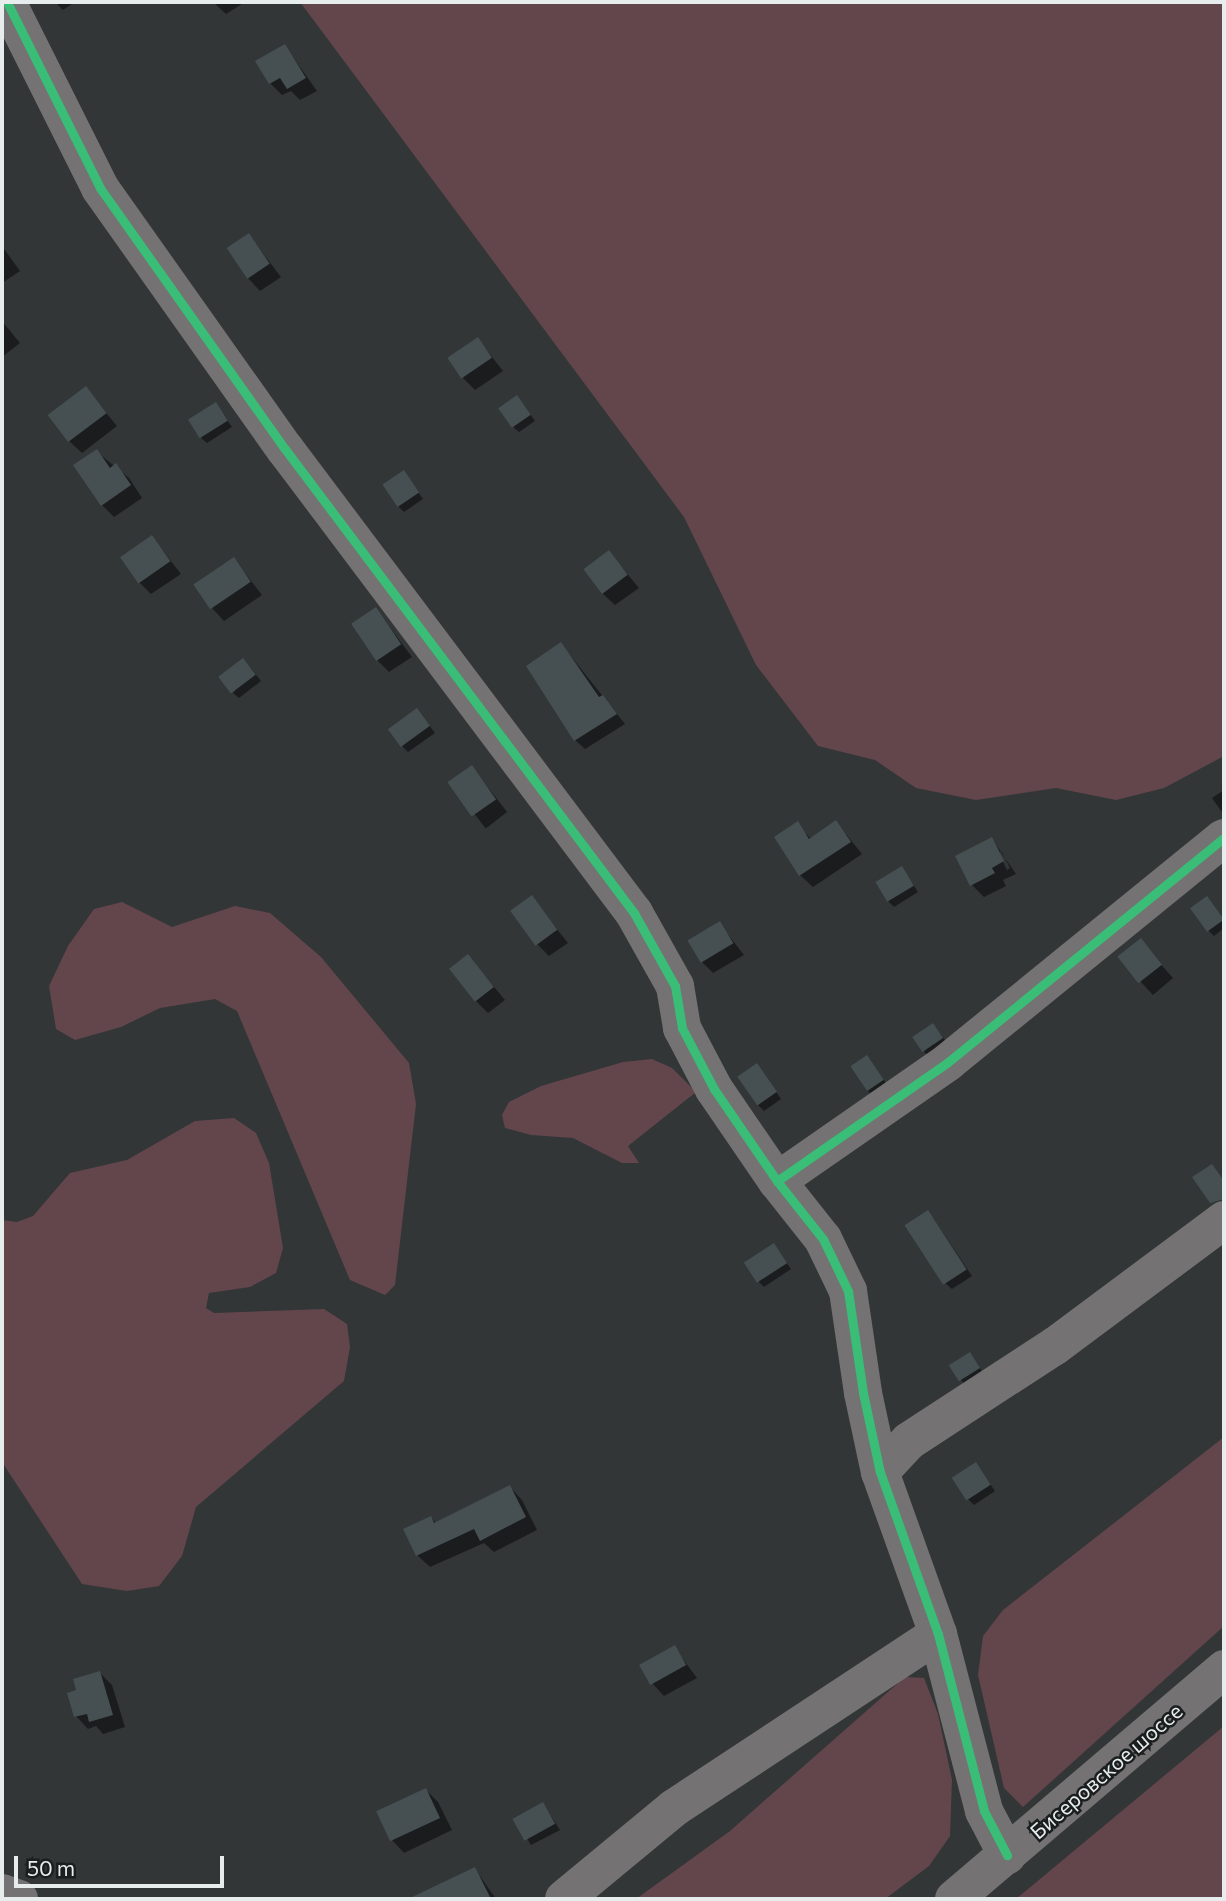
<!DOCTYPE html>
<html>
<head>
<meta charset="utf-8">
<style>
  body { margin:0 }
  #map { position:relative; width:1226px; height:1901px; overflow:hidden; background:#323637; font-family:Commissioner,sans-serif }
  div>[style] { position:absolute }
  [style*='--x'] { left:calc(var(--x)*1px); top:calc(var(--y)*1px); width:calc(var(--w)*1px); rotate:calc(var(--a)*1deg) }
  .green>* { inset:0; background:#63464c }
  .shadow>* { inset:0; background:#0007; transform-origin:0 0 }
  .building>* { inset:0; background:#465053; transform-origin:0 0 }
  .minor>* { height:38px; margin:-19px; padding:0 19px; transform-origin:19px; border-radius:19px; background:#747272 }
  .major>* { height:38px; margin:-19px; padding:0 19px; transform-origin:19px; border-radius:19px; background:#757273 }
  .cycleway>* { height:9px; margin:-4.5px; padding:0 4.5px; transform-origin:4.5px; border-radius:4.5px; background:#3abd76 }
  span { translate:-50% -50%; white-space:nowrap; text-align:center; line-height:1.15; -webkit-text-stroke:5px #1b1e1e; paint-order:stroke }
  .street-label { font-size:21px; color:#e7eced }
  .frame { position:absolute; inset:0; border:4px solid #e7eced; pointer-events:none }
  .scale { position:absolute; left:14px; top:1856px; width:210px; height:32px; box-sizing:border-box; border:4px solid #e7eced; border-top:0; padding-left:9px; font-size:21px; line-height:24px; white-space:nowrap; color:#e7eced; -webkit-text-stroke:5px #1b1e1e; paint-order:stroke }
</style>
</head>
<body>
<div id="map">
  <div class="green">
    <i style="clip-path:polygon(300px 2px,1224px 2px,1224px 756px,1164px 788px,1116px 800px,1056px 788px,976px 800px,916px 788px,875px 760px,818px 746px,756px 665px,684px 517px)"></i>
    <i style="clip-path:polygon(122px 902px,172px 927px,235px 906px,270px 913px,321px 957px,409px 1063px,416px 1104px,395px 1285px,385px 1295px,350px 1280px,237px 1011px,215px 999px,160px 1008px,121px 1027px,75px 1040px,56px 1029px,49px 986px,68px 946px,94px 909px)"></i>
    <i style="clip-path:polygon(652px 1059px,672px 1068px,696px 1092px,628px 1146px,639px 1163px,622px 1163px,573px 1138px,531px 1135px,505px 1128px,502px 1115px,509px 1102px,541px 1086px,623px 1062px)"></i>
    <i style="clip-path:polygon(234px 1118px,256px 1133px,269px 1163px,283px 1248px,276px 1273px,250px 1287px,209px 1293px,206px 1308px,214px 1313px,324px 1309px,347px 1324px,350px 1347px,344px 1381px,196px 1507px,182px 1556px,159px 1586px,127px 1591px,82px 1584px,2px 1462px,2px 1220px,17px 1222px,33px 1216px,70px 1173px,127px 1160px,195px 1121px)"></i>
    <i style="clip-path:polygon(1224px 1437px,1224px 1626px,1023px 1807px,1004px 1788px,978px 1675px,983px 1636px,1003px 1610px)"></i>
    <i style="clip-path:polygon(905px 1677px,924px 1678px,938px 1714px,952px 1780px,950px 1836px,929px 1866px,885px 1899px,636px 1899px,730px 1831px)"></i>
    <i style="clip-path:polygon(1224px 1726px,1224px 1899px,1016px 1899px)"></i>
  </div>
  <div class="shadow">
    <i style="clip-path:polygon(55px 2px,75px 2px,63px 10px)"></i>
    <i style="clip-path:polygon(213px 2px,245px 2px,226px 14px)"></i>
    <i style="clip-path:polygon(285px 46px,317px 91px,300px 100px,291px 91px,282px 95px,270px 83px)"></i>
    <i style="clip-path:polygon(249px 235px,281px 277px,260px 291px,248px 278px)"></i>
    <i style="clip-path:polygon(2px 246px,20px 271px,2px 283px)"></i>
    <i style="clip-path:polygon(2px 321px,20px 343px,2px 357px)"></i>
    <i style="clip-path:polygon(478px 339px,503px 371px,475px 390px,463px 378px)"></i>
    <i style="clip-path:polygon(86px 389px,117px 426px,82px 453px,69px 441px)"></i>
    <i style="clip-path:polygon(522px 403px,535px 421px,519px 432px,513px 427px)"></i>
    <i style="clip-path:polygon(215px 404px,232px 427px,207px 443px,201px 438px)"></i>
    <i style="clip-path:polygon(97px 452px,129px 478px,142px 498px,114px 517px,102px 505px)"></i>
    <i style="clip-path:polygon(404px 472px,423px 499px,404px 512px,398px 506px)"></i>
    <i style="clip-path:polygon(152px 537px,181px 574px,151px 594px,138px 581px)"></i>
    <i style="clip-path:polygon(609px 552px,639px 588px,615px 605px,602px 593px)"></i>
    <i style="clip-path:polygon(234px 559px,262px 595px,224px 621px,212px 608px)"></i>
    <i style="clip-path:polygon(376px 609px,412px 657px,389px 672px,377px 660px)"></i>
    <i style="clip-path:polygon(561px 644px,625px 724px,585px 749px,575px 740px)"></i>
    <i style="clip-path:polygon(249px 666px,261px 681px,239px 698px,233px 693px)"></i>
    <i style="clip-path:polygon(422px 716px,435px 733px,408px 752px,402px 746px)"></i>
    <i style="left:472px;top:767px;width:57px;height:27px;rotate:52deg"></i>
    <i style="clip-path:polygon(1224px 790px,1224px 815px,1212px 798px)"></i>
    <i style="clip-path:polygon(836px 822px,862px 854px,813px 887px,800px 875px,797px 824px,811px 839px)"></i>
    <i style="clip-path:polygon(evenodd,992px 839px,1016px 874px,1003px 880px,1006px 886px,984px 897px,972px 885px,992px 839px,998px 852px,1002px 852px,1010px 868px,1007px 870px,998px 852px)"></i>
    <i style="clip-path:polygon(902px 868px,918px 892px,894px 907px,888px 901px)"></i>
    <i style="clip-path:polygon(531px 897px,568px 943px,549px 956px,537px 944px)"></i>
    <i style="clip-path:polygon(1212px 904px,1224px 920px,1224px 928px,1214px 936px,1208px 930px)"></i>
    <i style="clip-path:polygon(719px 923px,744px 955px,713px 973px,701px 961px)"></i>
    <i style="clip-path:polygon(1140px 941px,1173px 978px,1153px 995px,1141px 982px)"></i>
    <i style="clip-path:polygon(468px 956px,505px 1000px,488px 1013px,476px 1001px)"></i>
    <i style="clip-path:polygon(938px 1031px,948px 1044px,930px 1057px,924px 1052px)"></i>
    <i style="clip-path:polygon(867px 1057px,888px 1086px,874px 1097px,868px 1091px)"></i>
    <i style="clip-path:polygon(762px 1071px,781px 1099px,764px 1111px,758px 1105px)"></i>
    <i style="clip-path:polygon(933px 1218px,972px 1276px,952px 1289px,946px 1284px)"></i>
    <i style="clip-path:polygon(774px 1245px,791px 1269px,764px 1287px,758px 1281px)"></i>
    <i style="left:970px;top:1355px;width:25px;height:22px;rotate:53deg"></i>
    <i style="clip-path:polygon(976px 1464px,995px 1491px,974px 1505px,968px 1499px)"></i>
    <i style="clip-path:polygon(510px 1487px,522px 1500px,537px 1530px,494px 1552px,484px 1543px,430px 1567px,417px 1555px,431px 1518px,437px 1524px)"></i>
    <i style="clip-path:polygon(674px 1647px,697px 1678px,664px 1696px,652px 1683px)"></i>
    <i style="clip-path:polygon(100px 1673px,112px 1685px,125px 1727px,103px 1734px,96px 1726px,88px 1729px,76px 1716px,79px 1691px)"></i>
    <i style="clip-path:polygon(426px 1790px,438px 1802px,452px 1830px,404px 1853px,392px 1840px,378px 1812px)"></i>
    <i style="clip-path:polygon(543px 1804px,560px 1830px,531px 1845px,515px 1819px)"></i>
    <i style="clip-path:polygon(475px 1869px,496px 1899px,435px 1899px,431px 1890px)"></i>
  </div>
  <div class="building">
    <i style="clip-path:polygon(285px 44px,306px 78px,287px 89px,280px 78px,269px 84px,255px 61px)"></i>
    <i style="left:249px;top:233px;width:37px;height:27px;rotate:56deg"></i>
    <i style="left:478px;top:337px;width:25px;height:37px;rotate:56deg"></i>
    <i style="left:86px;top:386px;width:34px;height:48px;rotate:53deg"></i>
    <i style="left:517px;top:395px;width:24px;height:23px;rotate:55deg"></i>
    <i style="left:216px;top:402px;width:22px;height:33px;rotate:58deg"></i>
    <i style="clip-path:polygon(97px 449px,110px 468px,116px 463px,131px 485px,101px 506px,73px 465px)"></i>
    <i style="left:404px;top:470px;width:27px;height:26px;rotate:56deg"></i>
    <i style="left:152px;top:535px;width:32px;height:39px;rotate:55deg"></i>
    <i style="left:609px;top:550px;width:31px;height:32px;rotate:53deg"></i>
    <i style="left:234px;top:557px;width:30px;height:49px;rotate:56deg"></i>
    <i style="left:376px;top:607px;width:45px;height:30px;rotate:56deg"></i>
    <i style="clip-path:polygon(561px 642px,599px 697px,603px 695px,617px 714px,574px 741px,526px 666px)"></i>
    <i style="left:243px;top:658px;width:21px;height:31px;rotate:53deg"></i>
    <i style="left:417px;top:708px;width:22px;height:36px;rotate:54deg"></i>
    <i style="left:472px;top:765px;width:42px;height:30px;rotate:55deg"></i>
    <i style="clip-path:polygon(836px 820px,851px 842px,799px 876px,774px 837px,798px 821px,809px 839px)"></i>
    <i style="clip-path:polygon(992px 837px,1004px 861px,992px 868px,995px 873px,970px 886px,955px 856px)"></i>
    <i style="left:902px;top:866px;width:23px;height:31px;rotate:59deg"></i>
    <i style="left:532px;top:895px;width:43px;height:27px;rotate:54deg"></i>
    <i style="left:1207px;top:896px;width:29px;height:21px;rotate:54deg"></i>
    <i style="left:720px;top:921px;width:26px;height:38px;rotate:59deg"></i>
    <i style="left:1141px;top:938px;width:34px;height:30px;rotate:52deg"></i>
    <i style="left:468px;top:954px;width:42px;height:24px;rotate:52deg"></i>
    <i style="left:933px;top:1023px;width:18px;height:25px;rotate:56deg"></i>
    <i style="left:867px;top:1055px;width:30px;height:20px;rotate:56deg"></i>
    <i style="left:757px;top:1063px;width:35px;height:24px;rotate:55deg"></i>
    <i style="clip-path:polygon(1212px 1164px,1224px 1181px,1224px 1199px,1210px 1203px,1192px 1177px)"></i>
    <i style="left:928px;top:1210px;width:71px;height:28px;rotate:57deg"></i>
    <i style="left:774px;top:1243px;width:24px;height:36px;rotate:57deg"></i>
    <i style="left:970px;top:1352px;width:19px;height:25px;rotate:58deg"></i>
    <i style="left:976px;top:1462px;width:27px;height:29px;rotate:57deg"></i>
    <i style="clip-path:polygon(510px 1485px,526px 1517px,480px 1541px,474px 1529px,416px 1556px,403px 1529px,431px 1516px,434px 1523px)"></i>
    <i style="left:675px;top:1645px;width:23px;height:41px;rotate:61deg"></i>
    <i style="clip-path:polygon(100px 1671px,113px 1715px,89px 1722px,87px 1714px,74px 1717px,67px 1693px,76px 1690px,73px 1679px)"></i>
    <i style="left:426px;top:1788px;width:33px;height:55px;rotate:65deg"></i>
    <i style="left:543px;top:1802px;width:25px;height:35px;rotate:61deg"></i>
    <i style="clip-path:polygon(475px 1867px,491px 1899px,408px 1899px)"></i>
  </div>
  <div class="minor">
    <i style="--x:7;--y:2;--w:208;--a:63.4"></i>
    <i style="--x:100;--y:188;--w:320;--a:54.7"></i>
    <i style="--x:285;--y:449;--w:581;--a:53.05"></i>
    <i style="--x:634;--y:913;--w:84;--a:60.7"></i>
    <i style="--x:675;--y:986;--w:43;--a:80.5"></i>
    <i style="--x:682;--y:1028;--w:69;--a:62.3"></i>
    <i style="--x:714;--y:1089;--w:112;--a:55.6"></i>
    <i style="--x:777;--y:1181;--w:74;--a:51.6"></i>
    <i style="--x:823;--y:1239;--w:58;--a:64.3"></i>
    <i style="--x:848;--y:1291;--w:103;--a:81.6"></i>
    <i style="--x:863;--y:1393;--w:81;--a:77.9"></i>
    <i style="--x:880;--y:1472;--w:172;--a:70.3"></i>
    <i style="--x:938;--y:1634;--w:183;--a:75.4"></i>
    <i style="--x:984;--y:1811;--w:50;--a:62.4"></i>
    <i style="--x:777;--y:1181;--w:208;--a:-34.8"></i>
    <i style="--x:948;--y:1062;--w:355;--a:-39.1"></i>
    <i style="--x:880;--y:1472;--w:42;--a:-46.9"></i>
    <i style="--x:909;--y:1441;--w:174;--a:-33.1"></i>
    <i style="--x:1055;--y:1346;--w:211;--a:-36.7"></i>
    <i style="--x:2;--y:1893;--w:18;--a:19"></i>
    <i style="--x:564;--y:1899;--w:143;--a:-39.6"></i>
    <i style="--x:674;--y:1808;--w:316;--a:-33.4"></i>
  </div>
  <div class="major">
    <i style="--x:954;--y:1899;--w:355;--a:-40.4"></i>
  </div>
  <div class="cycleway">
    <i style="--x:7;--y:2;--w:208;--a:63.4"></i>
    <i style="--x:100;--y:188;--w:320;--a:54.7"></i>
    <i style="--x:285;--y:449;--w:581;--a:53.05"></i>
    <i style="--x:634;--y:913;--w:84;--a:60.7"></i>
    <i style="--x:675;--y:986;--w:43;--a:80.5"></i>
    <i style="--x:682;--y:1028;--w:69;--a:62.3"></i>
    <i style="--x:714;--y:1089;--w:112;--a:55.6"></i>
    <i style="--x:777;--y:1181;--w:74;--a:51.6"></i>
    <i style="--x:823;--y:1239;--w:58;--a:64.3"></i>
    <i style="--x:848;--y:1291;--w:103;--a:81.6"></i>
    <i style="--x:863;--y:1393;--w:81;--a:77.9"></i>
    <i style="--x:880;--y:1472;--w:172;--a:70.3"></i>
    <i style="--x:938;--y:1634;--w:183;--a:75.4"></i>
    <i style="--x:984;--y:1811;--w:50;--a:62.4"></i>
    <i style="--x:777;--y:1181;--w:208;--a:-34.8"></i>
    <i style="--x:948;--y:1062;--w:355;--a:-39.1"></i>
  </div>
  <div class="street-label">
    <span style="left:1106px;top:1771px;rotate:-41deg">Бисеровское шоссе</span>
  </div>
  <div class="frame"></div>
  <div class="scale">50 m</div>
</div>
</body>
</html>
